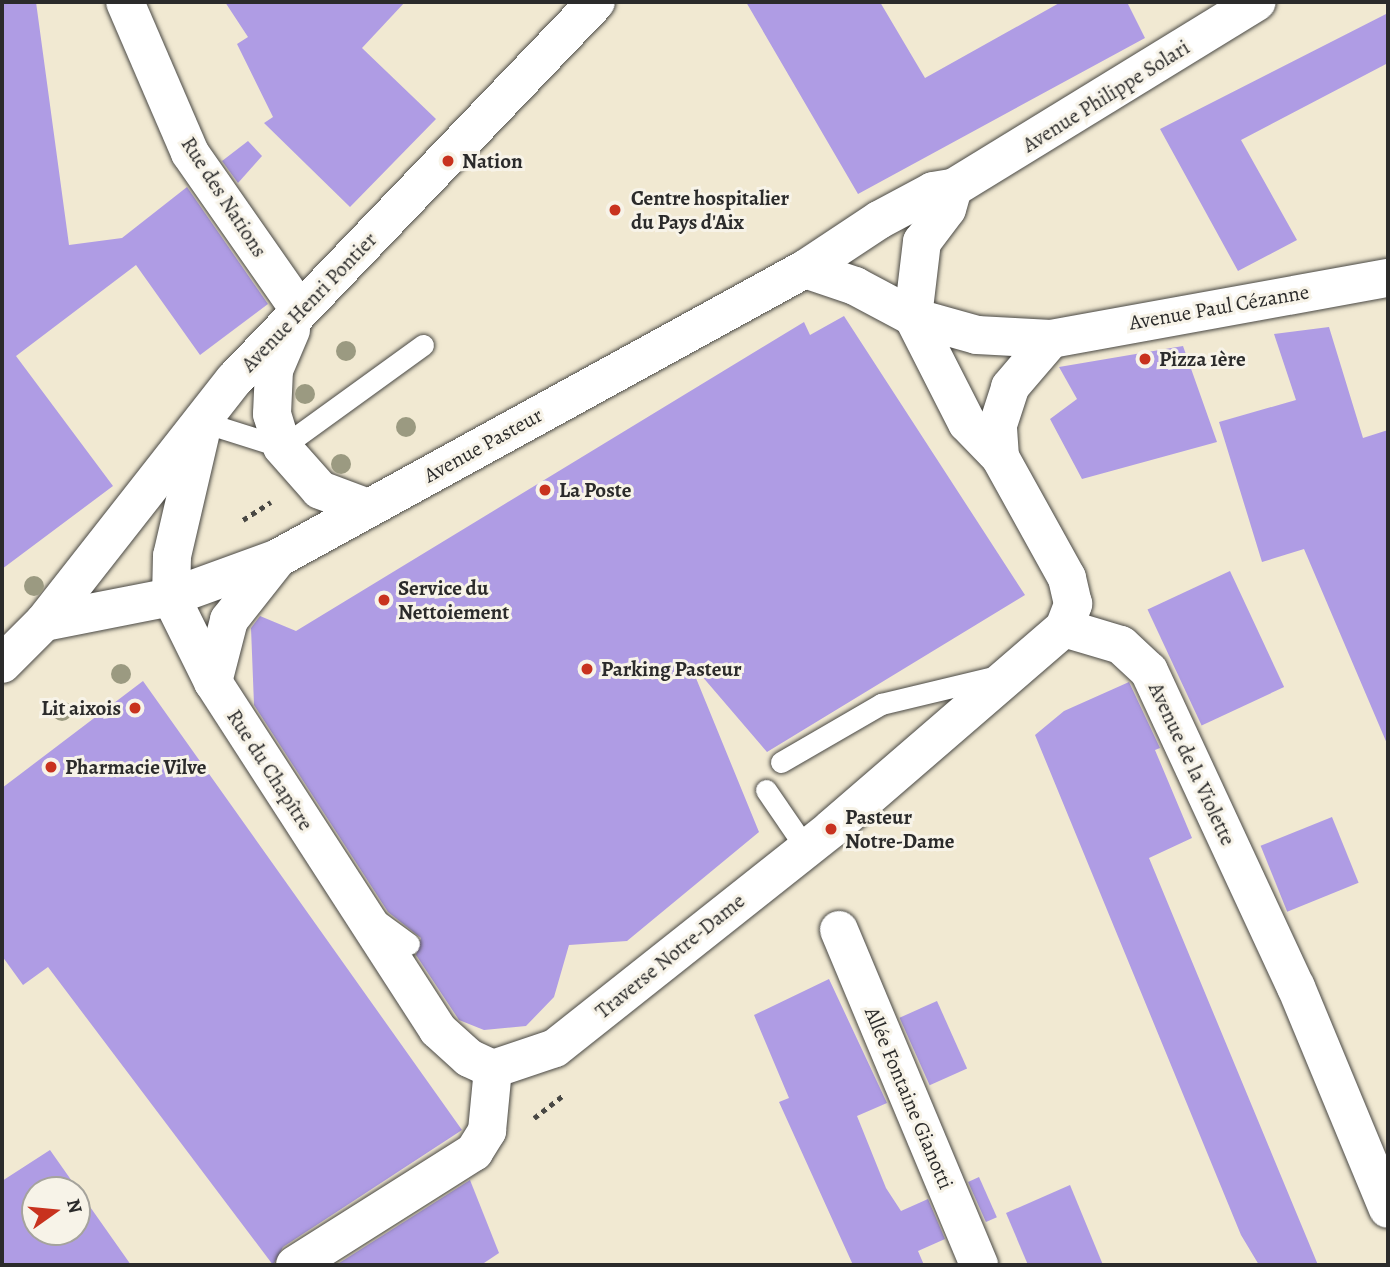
<!DOCTYPE html>
<html>
<head>
<meta charset="utf-8">
<style>
  body { margin:0 }
  #map { position:relative; width:1390px; height:1267px; overflow:hidden; background:#f1e9d2; font-family:Alegreya,serif }
  div>[style] { position:absolute }
  [style*='--x'] { left:calc(var(--x)*1px); top:calc(var(--y)*1px); width:calc(var(--w)*1px); rotate:calc(var(--a)*1deg) }
  .building>* { inset:0; background:#af9ce4; transform-origin:0 0 }
  .path>* { height:4.5px; margin-top:-2.25px; transform-origin:0; background:repeating-linear-gradient(90deg,#494844 0 5px,transparent 0 10px) }
  .roads { filter:drop-shadow(0 0 2px #494844) drop-shadow(0 0 2px #494844) }
  .service>* { height:21px; margin:-10.5px; padding:0 10.5px; transform-origin:10.5px; border-radius:10.5px; background:#fff }
  .minor>* { height:38px; margin:-19px; padding:0 19px; transform-origin:19px; border-radius:19px; background:#fff }
  .tertiary>* { height:38px; margin:-19px; padding:0 19px; transform-origin:19px; border-radius:19px; background:#fff }
  .secondary>* { height:38px; margin:-19px; padding:0 19px; transform-origin:19px; border-radius:19px; background:#fff }
  .trees>* { width:20px; height:20px; margin:-10px; border-radius:50%; background:#9b9a81 }
  .dots>* { width:19px; height:19px; translate:-50% -50%; box-sizing:border-box; border:4px solid #f7f3e8; border-radius:50% }
  span { translate:-50% -50%; white-space:nowrap; text-align:center; line-height:1.15; -webkit-text-stroke:6px #f7f3e8; paint-order:stroke }
  .street-label { font-size:21px; color:#2b2b2b }
  .poi-label { font-size:21px; color:#2b2b2b; font-weight:700 }
  .left { translate:0 -50%; text-align:left }
  .right { translate:-100% -50%; text-align:right }
  .frame { position:absolute; inset:0; border:4px solid #2b2b2b; pointer-events:none }
  .north { position:absolute; left:21px; top:1176px; width:70px; height:70px; box-sizing:border-box; background:#f7f3e8; border:2px solid #a5a39c; border-radius:50%; rotate:75deg; font-size:19px; font-weight:700; line-height:28px; text-align:center; color:#2b2b2b }
  .north::after { content:''; display:block; margin:auto; width:24px; height:32px; background:#c8321e; clip-path:polygon(50% 0,100% 100%,50% 72%,0 100%) }
</style>
</head>
<body>
<div id="map">
  <div class="building">
    <i style="clip-path:polygon(2px 2px,36px 2px,69px 245px,122px 238px,187px 187px,268px 304px,200px 355px,136px 265px,16px 356px,113px 486px,2px 569px)"></i>
    <i style="clip-path:polygon(225px 2px,405px 2px,362px 48px,436px 119px,350px 207px,264px 123px,273px 117px,237px 44px,248px 37px)"></i>
    <i style="clip-path:polygon(746px 2px,880px 2px,925px 78px,1061px 2px,1127px 2px,1145px 38px,858px 194px)"></i>
    <i style="clip-path:polygon(1388px 13px,1388px 63px,1241px 140px,1297px 240px,1238px 271px,1160px 129px)"></i>
    <i style="clip-path:polygon(248px 141px,262px 156px,238px 183px,222px 161px)"></i>
    <i style="clip-path:polygon(844px 316px,1025px 595px,767px 752px,689px 661px,759px 832px,627px 941px,569px 945px,554px 997px,526px 1026px,484px 1030px,459px 1020px,416px 955px,421px 938px,388px 912px,254px 705px,251px 628px,260px 616px,296px 631px,804px 322px,810px 335px)"></i>
    <i style="clip-path:polygon(1329px 327px,1363px 438px,1388px 430px,1388px 746px,1304px 549px,1262px 562px,1219px 422px,1296px 400px,1274px 334px)"></i>
    <i style="clip-path:polygon(1183px 346px,1217px 442px,1082px 479px,1050px 419px,1077px 399px,1059px 367px)"></i>
    <i style="left:1230px;top:571px;width:128px;height:91px;rotate:65deg"></i>
    <i style="clip-path:polygon(143px 681px,462px 1130px,283px 1247px,273px 1265px,48px 967px,23px 985px,2px 956px,2px 788px)"></i>
    <i style="clip-path:polygon(1129px 682px,1160px 748px,1155px 750px,1192px 838px,1149px 858px,1318px 1265px,1259px 1265px,1241px 1235px,1035px 735px,1064px 711px)"></i>
    <i style="left:1332px;top:817px;width:71px;height:77px;rotate:68deg"></i>
    <i style="clip-path:polygon(829px 979px,887px 1103px,857px 1116px,886px 1188px,901px 1211px,928px 1199px,945px 1239px,918px 1251px,924px 1265px,853px 1265px,779px 1102px,789px 1098px,754px 1015px)"></i>
    <i style="left:937px;top:1001px;width:74px;height:41px;rotate:66deg"></i>
    <i style="clip-path:polygon(evenodd,50px 1150px,131px 1265px,2px 1265px,2px 1181px,50px 1150px,35px 1190px,77px 1190px,77px 1232px,35px 1232px,35px 1190px)"></i>
    <i style="left:979px;top:1177px;width:44px;height:12px;rotate:66deg"></i>
    <i style="clip-path:polygon(470px 1180px,499px 1253px,481px 1265px,336px 1265px)"></i>
    <i style="clip-path:polygon(1070px 1185px,1103px 1265px,1028px 1265px,1006px 1213px)"></i>
  </div>
  <div class="path">
    <i style="--x:243;--y:520;--w:33;--a:-33"></i>
    <i style="--x:534;--y:1118;--w:37;--a:-38"></i>
  </div>
  <div class="roads">
    <div class="service">
      <i style="--x:203;--y:422;--w:83;--a:17.6"></i>
      <i style="--x:282;--y:447;--w:174;--a:-35.9"></i>
      <i style="--x:781;--y:762;--w:116;--a:-30.1"></i>
      <i style="--x:881;--y:704;--w:120;--a:-13.5"></i>
      <i style="--x:766;--y:790;--w:69;--a:55.6"></i>
      <i style="--x:379;--y:922;--w:37;--a:36"></i>
    </div>
    <div class="minor">
      <i style="--x:125;--y:2;--w:164;--a:66.7"></i>
      <i style="--x:190;--y:153;--w:190;--a:55.1"></i>
      <i style="--x:805;--y:269;--w:53;--a:18.8"></i>
      <i style="--x:855;--y:286;--w:66;--a:28.1"></i>
      <i style="--x:913;--y:317;--w:66;--a:15.7"></i>
      <i style="--x:977;--y:335;--w:74;--a:3.1"></i>
      <i style="--x:1051;--y:339;--w:342;--a:-10.3"></i>
      <i style="--x:1000;--y:457;--w:32;--a:-94"></i>
      <i style="--x:998;--y:425;--w:40;--a:-72"></i>
      <i style="--x:1010;--y:387;--w:63;--a:-49.5"></i>
      <i style="--x:839;--y:930;--w:363;--a:67.3"></i>
      <i style="--x:295;--y:1265;--w:212;--a:-32.3"></i>
      <i style="--x:474;--y:1152;--w:25;--a:-58"></i>
      <i style="--x:487;--y:1131;--w:62;--a:-84.5"></i>
    </div>
    <div class="tertiary">
      <i style="--x:291;--y:330;--w:43;--a:113"></i>
      <i style="--x:274;--y:370;--w:44;--a:92.6"></i>
      <i style="--x:272;--y:414;--w:34;--a:73"></i>
      <i style="--x:282;--y:447;--w:57;--a:48.5"></i>
      <i style="--x:320;--y:490;--w:51;--a:20.6"></i>
      <i style="--x:171;--y:597;--w:41;--a:-88.6"></i>
      <i style="--x:172;--y:556;--w:128;--a:-76.9"></i>
      <i style="--x:44;--y:622;--w:308;--a:-51.9"></i>
      <i style="--x:234;--y:380;--w:523;--a:-46.24"></i>
      <i style="--x:1064;--y:628;--w:59;--a:16.6"></i>
      <i style="--x:1121;--y:645;--w:38;--a:43"></i>
      <i style="--x:1149;--y:671;--w:349;--a:65.1"></i>
      <i style="--x:1296;--y:987;--w:240;--a:67.5"></i>
      <i style="--x:213;--y:682;--w:64;--a:-75.5"></i>
      <i style="--x:229;--y:620;--w:79;--a:-51.7"></i>
    </div>
    <div class="secondary">
      <i style="--x:171;--y:597;--w:95;--a:63.7"></i>
      <i style="--x:213;--y:682;--w:414;--a:57.1"></i>
      <i style="--x:438;--y:1030;--w:42;--a:42.1"></i>
      <i style="--x:469;--y:1058;--w:26;--a:25"></i>
      <i style="--x:493;--y:1069;--w:65;--a:-18.7"></i>
      <i style="--x:555;--y:1048;--w:352;--a:-38.4"></i>
      <i style="--x:831;--y:829;--w:308;--a:-40.8"></i>
      <i style="--x:1064;--y:628;--w:26;--a:-69"></i>
      <i style="--x:1073;--y:604;--w:27;--a:-103"></i>
      <i style="--x:1067;--y:578;--w:138;--a:-119"></i>
      <i style="--x:1000;--y:457;--w:47;--a:-134.1"></i>
      <i style="--x:967;--y:423;--w:119;--a:-117"></i>
      <i style="--x:913;--y:317;--w:76;--a:-83.2"></i>
      <i style="--x:922;--y:242;--w:41;--a:-52.9"></i>
      <i style="--x:947;--y:209;--w:22;--a:-74"></i>
      <i style="--x:2;--y:664;--w:59;--a:-45"></i>
      <i style="--x:44;--y:622;--w:129;--a:-11.1"></i>
      <i style="--x:171;--y:597;--w:114;--a:-20"></i>
      <i style="--x:278;--y:558;--w:601;--a:-28.74"></i>
      <i style="--x:805;--y:269;--w:89;--a:-33.5"></i>
      <i style="--x:879;--y:220;--w:61;--a:-28.2"></i>
      <i style="--x:933;--y:191;--w:20;--a:-9"></i>
      <i style="--x:953;--y:188;--w:356;--a:-31.5"></i>
    </div>
  </div>
  <div class="trees">
    <i style="left:346px;top:351px"></i>
    <i style="left:305px;top:394px"></i>
    <i style="left:406px;top:427px"></i>
    <i style="left:341px;top:464px"></i>
    <i style="left:34px;top:586px"></i>
    <i style="left:121px;top:674px"></i>
    <i style="left:62px;top:711px"></i>
  </div>
  <div class="dots">
    <i style="left:448px;top:161px;background:#c8321e"></i>
    <i style="left:615px;top:210px;background:#c8321e"></i>
    <i style="left:1145px;top:359px;background:#c8321e"></i>
    <i style="left:545px;top:490px;background:#c8321e"></i>
    <i style="left:384px;top:600px;background:#c8321e"></i>
    <i style="left:587px;top:669px;background:#c8321e"></i>
    <i style="left:135px;top:708px;background:#c8321e"></i>
    <i style="left:51px;top:767px;background:#c8321e"></i>
    <i style="left:831px;top:829px;background:#c8321e"></i>
  </div>
  <div class="street-label">
    <span style="left:1106px;top:96px;rotate:-32deg">Avenue Philippe Solari</span>
    <span style="left:224px;top:197px;rotate:57deg">Rue des Nations</span>
    <span style="left:309px;top:302px;rotate:-46deg">Avenue Henri Pontier</span>
    <span style="left:1219px;top:307px;rotate:-10deg">Avenue Paul Cézanne</span>
    <span style="left:483px;top:445px;rotate:-29deg">Avenue Pasteur</span>
    <span style="left:1192px;top:764px;rotate:65deg">Avenue de la Violette</span>
    <span style="left:270px;top:770px;rotate:57deg">Rue du Chapître</span>
    <span style="left:670px;top:956px;rotate:-39deg">Traverse Notre-Dame</span>
    <span style="left:909px;top:1098px;rotate:67deg">Allée Fontaine Gianotti</span>
  </div>
  <div class="poi-label">
    <span class="left" style="left:462px;top:161px">Nation</span>
    <span class="left" style="left:631px;top:210px">Centre hospitalier<br>du Pays d'Aix</span>
    <span class="left" style="left:1159px;top:359px">Pizza 1ère</span>
    <span class="left" style="left:559px;top:490px">La Poste</span>
    <span class="left" style="left:398px;top:600px">Service du<br>Nettoiement</span>
    <span class="left" style="left:601px;top:669px">Parking Pasteur</span>
    <span class="right" style="left:121px;top:708px">Lit aixois</span>
    <span class="left" style="left:65px;top:767px">Pharmacie Vilve</span>
    <span class="left" style="left:845px;top:829px">Pasteur<br>Notre-Dame</span>
  </div>
  <div class="frame"></div>
  <div class="north">N</div>
</div>
</body>
</html>
